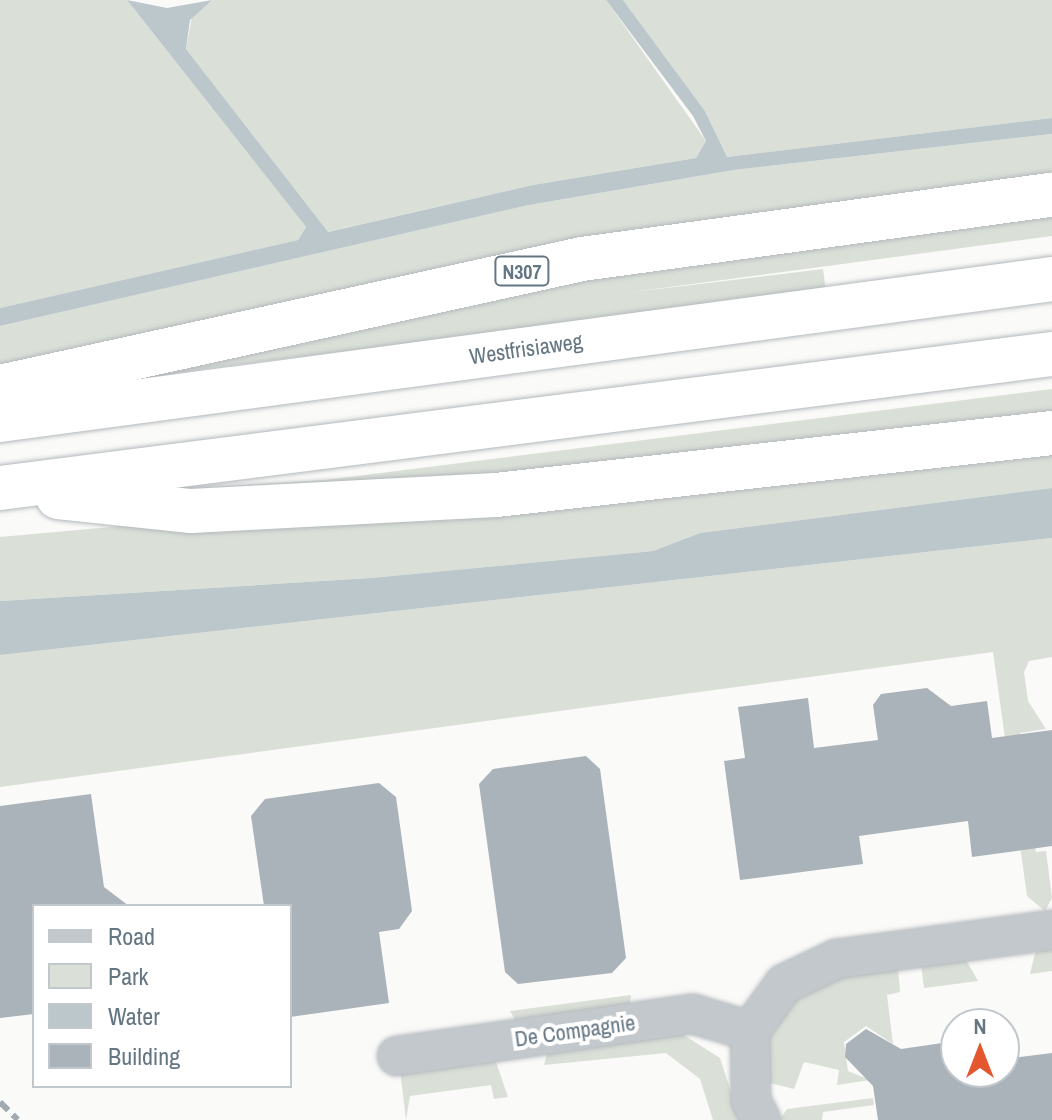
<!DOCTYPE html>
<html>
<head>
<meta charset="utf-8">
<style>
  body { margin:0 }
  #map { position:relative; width:1052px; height:1120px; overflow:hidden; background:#fafaf8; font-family:"Archivo Narrow",sans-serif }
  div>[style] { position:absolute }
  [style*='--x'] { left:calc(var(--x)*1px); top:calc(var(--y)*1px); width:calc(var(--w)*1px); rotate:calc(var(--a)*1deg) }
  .green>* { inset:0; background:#dadfd7 }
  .water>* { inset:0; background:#bbc7cb }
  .building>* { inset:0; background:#aab3b9 }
  .roads { filter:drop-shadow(0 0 2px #b4b9bd) drop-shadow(0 0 2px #b4b9bd) }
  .minor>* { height:38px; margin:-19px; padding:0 19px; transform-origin:19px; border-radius:19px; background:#c3c8cc }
  .highway>* { height:44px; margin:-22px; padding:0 22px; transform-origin:22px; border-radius:22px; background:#fff }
  .rail>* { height:6px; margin-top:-3px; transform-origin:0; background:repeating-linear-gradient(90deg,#a2aab0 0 12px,transparent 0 18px) }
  span { translate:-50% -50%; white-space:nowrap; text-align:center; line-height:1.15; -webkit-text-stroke:8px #fff; paint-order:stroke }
  .shield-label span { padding:2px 6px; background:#fff; border:2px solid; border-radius:6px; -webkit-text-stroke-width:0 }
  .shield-label { font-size:20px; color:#657683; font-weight:700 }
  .street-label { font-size:22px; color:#657683 }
  .legend { position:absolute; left:32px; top:904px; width:260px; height:184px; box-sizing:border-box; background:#fff; border:2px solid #c1c8cd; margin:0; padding:10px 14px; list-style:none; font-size:24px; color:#657683 }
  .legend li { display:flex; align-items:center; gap:16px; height:40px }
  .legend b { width:40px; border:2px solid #c1c8cd }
  .north { position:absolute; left:940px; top:1008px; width:80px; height:80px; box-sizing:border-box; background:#fff; border:2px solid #c1c8cd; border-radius:50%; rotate:0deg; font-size:22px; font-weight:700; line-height:32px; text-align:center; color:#657683 }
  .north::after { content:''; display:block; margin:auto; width:28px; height:36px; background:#e4572e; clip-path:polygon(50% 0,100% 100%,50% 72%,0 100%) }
</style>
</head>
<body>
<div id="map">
  <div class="green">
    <i style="clip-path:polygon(0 0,127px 0,306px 227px,298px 240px,0 308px)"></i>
    <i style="clip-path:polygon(212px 0,606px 0,706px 141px,696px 158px,533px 185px,327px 232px,186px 49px,192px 16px)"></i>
    <i style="clip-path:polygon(623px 0,1052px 0,1052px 118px,727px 157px,705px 111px)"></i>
    <i style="clip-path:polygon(1052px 134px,1052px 187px,0 373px,0 326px,529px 205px,734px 170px)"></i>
    <i style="clip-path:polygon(1052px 208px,1052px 236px,625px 293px,823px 269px,826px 291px,161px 374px,379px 311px)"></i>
    <i style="clip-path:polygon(1052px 389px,1052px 414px,616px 465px,202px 497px,202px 488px,325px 480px)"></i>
    <i style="clip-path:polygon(1052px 442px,1052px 488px,700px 533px,653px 551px,371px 578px,0 601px,0 537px)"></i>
    <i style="clip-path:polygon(1052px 538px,1052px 657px,1029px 661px,1024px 672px,1028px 701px,1046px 729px,1020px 733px,1036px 852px,1046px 851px,1052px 898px,1045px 911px,1027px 896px,993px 652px,0 787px,0 655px)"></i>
    <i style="clip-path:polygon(1052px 947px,1052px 971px,1030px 974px,1035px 953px)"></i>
    <i style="clip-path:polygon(966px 960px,978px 981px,924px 988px,921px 964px)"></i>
    <i style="clip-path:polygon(898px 968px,900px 992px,887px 995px,893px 1044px,866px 1026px,844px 1042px,848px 1071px,870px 1080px,837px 1085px,839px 1070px,804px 1062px,794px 1089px,766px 1082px,764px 1048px,789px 1003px,825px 979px)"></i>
    <i style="clip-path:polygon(631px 995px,630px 1005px,517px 1023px,510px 1011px)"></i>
    <i style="clip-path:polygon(682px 1034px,720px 1058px,740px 1120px,713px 1120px,700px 1079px,666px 1053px,544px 1065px,547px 1054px)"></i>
    <i style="clip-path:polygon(495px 1059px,508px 1097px,494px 1099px,491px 1085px,410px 1096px,406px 1120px,400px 1070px)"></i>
    <i style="clip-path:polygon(873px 1098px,874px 1105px,823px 1112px,822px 1120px,779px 1120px,787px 1109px)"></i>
  </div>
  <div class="water">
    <i style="clip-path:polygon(127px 0,167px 8px,212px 0,190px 20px,186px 49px,328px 232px,533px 185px,696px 158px,706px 141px,693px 116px,606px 0,623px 0,705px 111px,727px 157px,1052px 118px,1052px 134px,734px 170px,529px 205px,0 326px,0 308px,298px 240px,306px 227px)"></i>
    <i style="clip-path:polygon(1052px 488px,1052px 538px,0 655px,0 601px,371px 578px,653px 551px,700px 533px)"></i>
  </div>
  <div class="building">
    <i style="clip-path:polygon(927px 688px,951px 706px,987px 701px,992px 738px,1052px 730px,1052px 846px,972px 857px,968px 821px,859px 836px,863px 864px,740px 880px,724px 761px,745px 758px,738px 707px,808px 698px,814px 748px,878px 740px,873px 705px,881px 694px)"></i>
    <i style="clip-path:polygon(586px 756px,600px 769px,626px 958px,612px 973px,518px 984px,505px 972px,479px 784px,493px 769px)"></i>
    <i style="clip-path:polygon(379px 783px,396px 797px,412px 911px,399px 929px,379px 932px,389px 1003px,290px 1017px,290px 906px,264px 906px,251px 816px,265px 799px)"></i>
    <i style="clip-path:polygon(91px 794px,104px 887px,129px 906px,34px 906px,34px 1014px,0 1018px,0 806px)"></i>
    <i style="clip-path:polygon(866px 1029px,901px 1049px,956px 1041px,956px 1072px,1004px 1072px,1004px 1059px,1052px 1053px,1052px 1120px,878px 1120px,873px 1086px,845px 1057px,846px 1044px)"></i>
  </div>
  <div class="roads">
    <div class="minor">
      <i style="--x:397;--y:1056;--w:299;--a:-8.1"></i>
      <i style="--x:693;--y:1014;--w:59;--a:16.6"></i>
      <i style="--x:761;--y:1120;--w:22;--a:-117"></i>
      <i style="--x:751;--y:1100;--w:69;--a:-90.8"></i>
      <i style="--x:750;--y:1031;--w:58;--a:-54.1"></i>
      <i style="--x:784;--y:984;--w:59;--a:-25.3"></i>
      <i style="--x:837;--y:959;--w:217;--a:-7.7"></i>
    </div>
    <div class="highway">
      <i style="--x:0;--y:387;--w:596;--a:-12.4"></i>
      <i style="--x:582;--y:259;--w:474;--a:-7.8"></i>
      <i style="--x:0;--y:420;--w:1061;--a:-7.63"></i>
      <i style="--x:0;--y:488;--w:1060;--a:-7.26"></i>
      <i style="--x:58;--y:497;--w:134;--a:6"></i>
      <i style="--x:191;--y:511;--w:305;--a:-3"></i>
      <i style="--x:496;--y:495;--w:559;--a:-6.36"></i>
    </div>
  </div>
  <div class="rail">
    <i style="--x:0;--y:1102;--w:25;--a:45"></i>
  </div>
  <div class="shield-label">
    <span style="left:522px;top:271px">N307</span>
  </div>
  <div class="street-label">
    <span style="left:526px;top:349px;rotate:-8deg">Westfrisiaweg</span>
    <span style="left:575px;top:1031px;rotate:-8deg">De Compagnie</span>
  </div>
  <ul class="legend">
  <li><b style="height:10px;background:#c3c8cc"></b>Road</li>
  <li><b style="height:22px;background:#dadfd7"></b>Park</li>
  <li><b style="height:22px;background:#bbc7cb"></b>Water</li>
  <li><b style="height:22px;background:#aab3b9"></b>Building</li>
  </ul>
  <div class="north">N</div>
</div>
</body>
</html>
